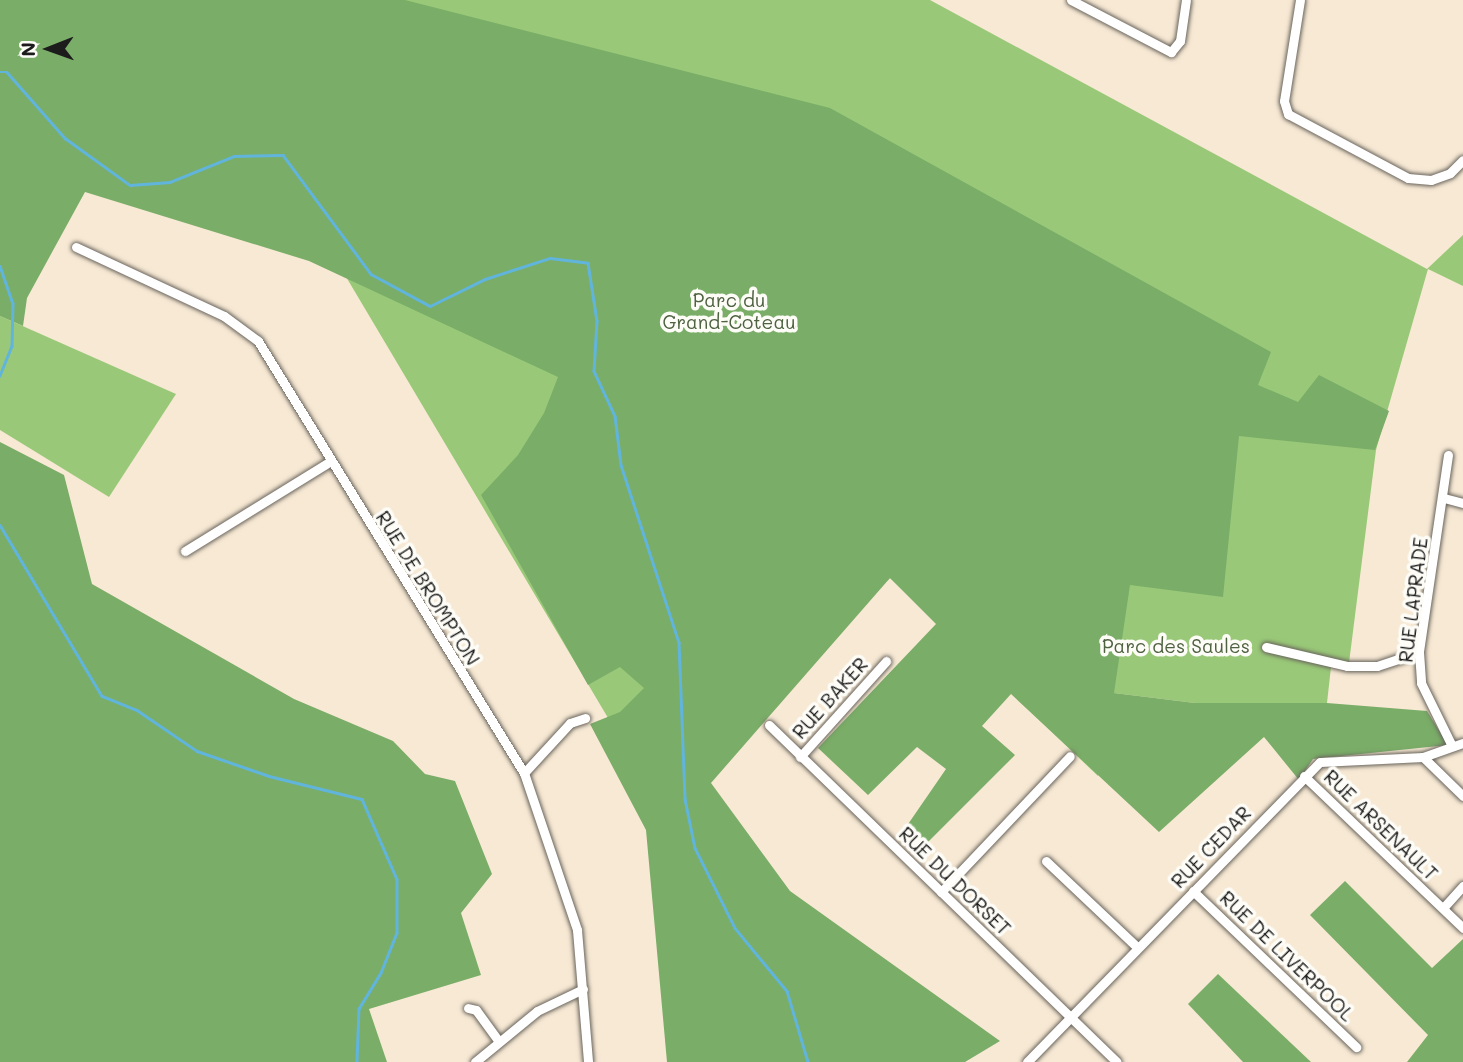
<!DOCTYPE html>
<html>
<head>
<meta charset="utf-8">
<style>
  body { margin:0 }
  #map { position:relative; width:1463px; height:1062px; overflow:hidden; background:#f7e9d4; font-family:Mali,sans-serif }
  div>[style] { position:absolute }
  [style*='--x'] { left:calc(var(--x)*1px); top:calc(var(--y)*1px); width:calc(var(--w)*1px); rotate:calc(var(--a)*1deg) }
  .green>* { inset:0; background:#99c978 }
  .forest>* { inset:0; background:#7aad68 }
  .stream>* { height:2.5px; margin:-1.25px; padding:0 1.25px; transform-origin:1.25px; border-radius:1.25px; background:#61b5dd }
  .roads { filter:drop-shadow(0 0 2px #69645c) drop-shadow(0 0 2px #69645c) }
  .street>* { height:9px; margin:-4.5px; padding:0 4.5px; transform-origin:4.5px; border-radius:4.5px; background:#fff }
  span { translate:-50% -50%; white-space:nowrap; text-align:center; line-height:1.15; -webkit-text-stroke:7px #fdfcf7; paint-order:stroke }
  .park-label { font-size:19px; color:#4e6141 }
  .street-label { font-size:19px; color:#1c1c1c }
  .north { position:absolute; left:14px; top:14px; width:70px; height:70px; -webkit-text-stroke:5px #fdfcf7; paint-order:stroke; rotate:269deg; font-size:19px; font-weight:700; line-height:28px; text-align:center; color:#1c1c1c }
  .north::after { content:''; display:block; margin:auto; width:24px; height:32px; background:#1c1c1c; clip-path:polygon(50% 0,100% 100%,50% 72%,0 100%) }
</style>
</head>
<body>
<div id="map">
  <div class="green">
    <i style="clip-path:polygon(0 0,930px 0,1427px 269px,1463px 235px,1463px 286px,1428px 269px,1376px 450px,1349px 663px,1331px 667px,1327px 703px,1195px 703px,1114px 693px,1098px 776px,890px 578px,655px 797px,339px 265px)"></i>
    <i style="clip-path:polygon(0 316px,176px 394px,109px 497px,0 430px)"></i>
  </div>
  <div class="forest">
    <i style="clip-path:polygon(0 0,405px 0,830px 108px,1271px 352px,1258px 385px,1298px 402px,1319px 375px,1389px 411px,1375px 450px,1239px 436px,1223px 597px,1130px 585px,1114px 693px,1195px 703px,1327px 703px,1427px 711px,1448px 745px,1313px 759px,1299px 780px,1264px 737px,1159px 832px,1011px 694px,982px 726px,1015px 755px,921px 849px,904px 830px,946px 769px,917px 747px,868px 795px,818px 748px,936px 624px,890px 578px,711px 783px,790px 891px,1000px 1041px,965px 1062px,667px 1062px,646px 830px,590px 724px,620px 712px,644px 688px,620px 667px,588px 685px,481px 495px,518px 455px,544px 413px,558px 377px,309px 261px,85px 192px,27px 298px,23px 326px,0 316px)"></i>
    <i style="clip-path:polygon(0 442px,64px 475px,92px 584px,294px 699px,393px 741px,425px 774px,455px 781px,492px 874px,461px 913px,481px 975px,369px 1009px,387px 1062px,0 1062px)"></i>
    <i style="clip-path:polygon(1345px 881px,1432px 968px,1463px 939px,1463px 1062px,1407px 1062px,1428px 1035px,1310px 915px)"></i>
    <i style="clip-path:polygon(1218px 974px,1311px 1062px,1243px 1062px,1188px 1004px)"></i>
  </div>
  <div class="stream">
    <i style="--x:0;--y:72;--w:7;--a:0"></i>
    <i style="--x:7;--y:72;--w:88;--a:48.7"></i>
    <i style="--x:65;--y:138;--w:80;--a:35.9"></i>
    <i style="--x:130;--y:185;--w:40;--a:-4.3"></i>
    <i style="--x:170;--y:182;--w:69;--a:-22.1"></i>
    <i style="--x:234;--y:156;--w:49;--a:-1.2"></i>
    <i style="--x:283;--y:155;--w:148;--a:53.5"></i>
    <i style="--x:371;--y:274;--w:67;--a:28.5"></i>
    <i style="--x:430;--y:306;--w:61;--a:-26.1"></i>
    <i style="--x:485;--y:279;--w:68;--a:-17.9"></i>
    <i style="--x:550;--y:258;--w:38;--a:7"></i>
    <i style="--x:588;--y:263;--w:59;--a:81.2"></i>
    <i style="--x:597;--y:321;--w:50;--a:93.4"></i>
    <i style="--x:594;--y:371;--w:50;--a:65"></i>
    <i style="--x:615;--y:416;--w:49;--a:83"></i>
    <i style="--x:621;--y:465;--w:186;--a:71.9"></i>
    <i style="--x:679;--y:642;--w:157;--a:87.8"></i>
    <i style="--x:685;--y:799;--w:50;--a:78.5"></i>
    <i style="--x:695;--y:848;--w:89;--a:63.4"></i>
    <i style="--x:735;--y:928;--w:82;--a:50.5"></i>
    <i style="--x:787;--y:991;--w:74;--a:73.5"></i>
    <i style="--x:0;--y:266;--w:39;--a:71"></i>
    <i style="--x:13;--y:303;--w:43;--a:91.3"></i>
    <i style="--x:12;--y:346;--w:32;--a:112"></i>
    <i style="--x:0;--y:525;--w:199;--a:59.2"></i>
    <i style="--x:102;--y:696;--w:38;--a:22"></i>
    <i style="--x:137;--y:710;--w:73;--a:34.3"></i>
    <i style="--x:197;--y:751;--w:76;--a:19.1"></i>
    <i style="--x:269;--y:776;--w:96;--a:13.9"></i>
    <i style="--x:362;--y:799;--w:87;--a:66.4"></i>
    <i style="--x:397;--y:879;--w:54;--a:90"></i>
    <i style="--x:397;--y:933;--w:43;--a:111.8"></i>
    <i style="--x:381;--y:973;--w:42;--a:121.4"></i>
    <i style="--x:359;--y:1009;--w:53;--a:92.2"></i>
  </div>
  <div class="roads">
    <div class="street">
      <i style="--x:1071;--y:0;--w:113;--a:27.5"></i>
      <i style="--x:1171;--y:52;--w:14;--a:-51"></i>
      <i style="--x:1180;--y:41;--w:41;--a:-81.7"></i>
      <i style="--x:1300;--y:0;--w:102;--a:99"></i>
      <i style="--x:1284;--y:101;--w:14;--a:73"></i>
      <i style="--x:1288;--y:114;--w:136;--a:28.1"></i>
      <i style="--x:1408;--y:178;--w:23;--a:5"></i>
      <i style="--x:1431;--y:180;--w:20;--a:-20"></i>
      <i style="--x:1450;--y:173;--w:18;--a:-45"></i>
      <i style="--x:76;--y:247;--w:163;--a:25"></i>
      <i style="--x:224;--y:316;--w:42;--a:36.3"></i>
      <i style="--x:258;--y:341;--w:507;--a:58.38"></i>
      <i style="--x:524;--y:773;--w:166;--a:71.3"></i>
      <i style="--x:577;--y:930;--w:132;--a:85.2"></i>
      <i style="--x:1448;--y:455;--w:199;--a:98.4"></i>
      <i style="--x:1419;--y:652;--w:31;--a:86"></i>
      <i style="--x:1421;--y:683;--w:68;--a:63.8"></i>
      <i style="--x:1444;--y:498;--w:20;--a:15"></i>
      <i style="--x:185;--y:551;--w:169;--a:-31.7"></i>
      <i style="--x:1266;--y:647;--w:83;--a:13.2"></i>
      <i style="--x:1347;--y:666;--w:30;--a:0"></i>
      <i style="--x:1377;--y:666;--w:44;--a:-18.4"></i>
      <i style="--x:769;--y:725;--w:484;--a:44.1"></i>
      <i style="--x:800;--y:757;--w:129;--a:-48.1"></i>
      <i style="--x:1423;--y:757;--w:56;--a:44.3"></i>
      <i style="--x:524;--y:773;--w:68;--a:-47.4"></i>
      <i style="--x:570;--y:723;--w:16;--a:-18"></i>
      <i style="--x:1304;--y:776;--w:220;--a:43.7"></i>
      <i style="--x:1046;--y:861;--w:125;--a:43.4"></i>
      <i style="--x:1193;--y:891;--w:226;--a:43.7"></i>
      <i style="--x:941;--y:892;--w:187;--a:-46.5"></i>
      <i style="--x:1443;--y:908;--w:30;--a:-48"></i>
      <i style="--x:468;--y:1008;--w:8;--a:14"></i>
      <i style="--x:476;--y:1010;--w:37;--a:54"></i>
      <i style="--x:475;--y:1062;--w:80;--a:-39.4"></i>
      <i style="--x:537;--y:1011;--w:51;--a:-25.6"></i>
      <i style="--x:1027;--y:1062;--w:419;--a:-45.7"></i>
      <i style="--x:1320;--y:762;--w:103;--a:-2.8"></i>
      <i style="--x:1423;--y:757;--w:42;--a:-19.3"></i>
    </div>
  </div>
  <div class="park-label">
    <span style="left:729px;top:311px">Parc du<br>Grand-Coteau</span>
    <span style="left:1176px;top:646px">Parc des Saules</span>
  </div>
  <div class="street-label">
    <span style="left:428px;top:588px;rotate:58deg">RUE DE BROMPTON</span>
    <span style="left:1413px;top:600px;rotate:-83deg">RUE LAPRADE</span>
    <span style="left:830px;top:698px;rotate:-48deg">RUE BAKER</span>
    <span style="left:1381px;top:825px;rotate:44deg">RUE ARSENAULT</span>
    <span style="left:1211px;top:847px;rotate:-46deg">RUE CEDAR</span>
    <span style="left:955px;top:881px;rotate:44deg">RUE DU DORSET</span>
    <span style="left:1287px;top:956px;rotate:44deg">RUE DE LIVERPOOL</span>
  </div>
  <div class="north">N</div>
</div>
</body>
</html>
